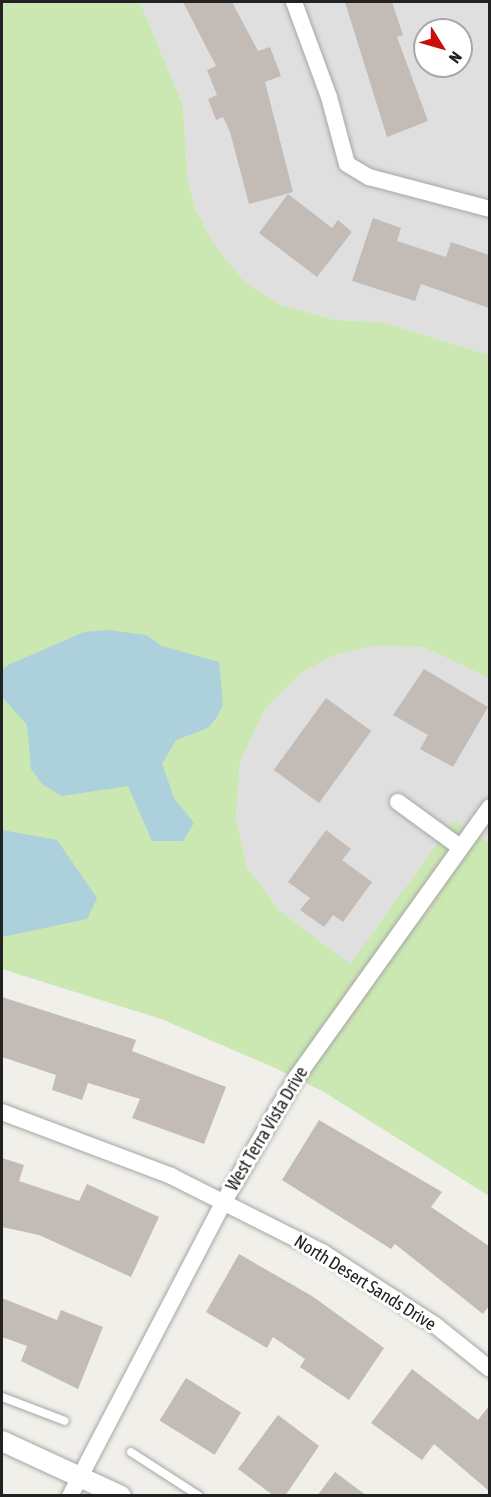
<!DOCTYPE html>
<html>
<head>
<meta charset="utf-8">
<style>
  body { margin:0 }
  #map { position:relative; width:491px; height:1497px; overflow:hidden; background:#f1efe9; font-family:"Asap Condensed",sans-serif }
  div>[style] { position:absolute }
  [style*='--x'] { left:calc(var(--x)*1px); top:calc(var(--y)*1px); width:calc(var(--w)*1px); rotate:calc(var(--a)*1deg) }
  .residential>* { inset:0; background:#e0dfdf }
  .grass>* { inset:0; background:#cbe8b2 }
  .water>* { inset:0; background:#acd0dc }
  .building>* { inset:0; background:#c2bbb6; transform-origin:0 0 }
  .roads { filter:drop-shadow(0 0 2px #a6a6a6) drop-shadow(0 0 2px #a6a6a6) }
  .service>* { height:8px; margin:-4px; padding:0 4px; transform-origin:4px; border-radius:4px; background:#fff }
  .minor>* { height:16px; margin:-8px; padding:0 8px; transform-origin:8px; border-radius:8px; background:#fff }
  .tertiary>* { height:20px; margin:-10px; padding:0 10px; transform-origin:10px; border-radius:10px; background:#fff }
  span { translate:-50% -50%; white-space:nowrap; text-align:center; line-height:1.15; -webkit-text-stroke:6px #fff; paint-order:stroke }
  .street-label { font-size:18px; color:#222 }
  .frame { position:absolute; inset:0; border:3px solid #222; pointer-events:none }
  .north { position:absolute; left:413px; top:18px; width:60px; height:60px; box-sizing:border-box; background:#fff; border:2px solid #a7a7a7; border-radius:50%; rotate:127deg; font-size:16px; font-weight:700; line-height:24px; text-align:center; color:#222 }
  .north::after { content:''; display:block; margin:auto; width:21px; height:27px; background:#ca0f0a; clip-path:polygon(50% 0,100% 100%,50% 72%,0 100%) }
</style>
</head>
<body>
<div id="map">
  <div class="residential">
    <i style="clip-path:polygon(evenodd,140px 2px,489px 2px,489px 355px,382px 322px,336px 320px,281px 305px,246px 283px,213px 243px,196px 210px,188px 182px,183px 105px,140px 2px,425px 30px,461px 30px,461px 66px,425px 66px,425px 30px)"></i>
    <i style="clip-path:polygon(373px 646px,423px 647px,489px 678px,489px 843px,454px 820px,350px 964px,279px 910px,247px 867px,236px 817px,240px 762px,265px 709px,303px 672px,335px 655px)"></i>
  </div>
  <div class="grass">
    <i style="clip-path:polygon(2px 2px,140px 2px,183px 105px,188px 182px,196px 210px,213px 243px,246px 283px,281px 305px,336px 320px,382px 322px,489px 355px,489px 678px,423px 647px,373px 646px,335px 655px,303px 672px,265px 709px,240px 762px,236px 817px,247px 867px,279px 910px,350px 964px,454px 820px,489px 843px,489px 1196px,324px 1092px,273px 1067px,161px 1019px,2px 969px)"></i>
  </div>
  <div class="water">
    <i style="clip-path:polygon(108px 630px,146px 635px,162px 646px,219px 662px,223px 705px,217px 717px,208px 728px,176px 740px,162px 764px,174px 798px,194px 823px,183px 841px,152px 841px,128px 786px,62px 796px,43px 785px,31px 769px,27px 725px,2px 697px,2px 670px,8px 665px,84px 632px)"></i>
    <i style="clip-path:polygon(2px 830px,57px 840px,97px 898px,87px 919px,2px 937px)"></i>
  </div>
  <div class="building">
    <i style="clip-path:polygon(183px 2px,232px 2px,258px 51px,270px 47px,281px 76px,265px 82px,293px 192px,249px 204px,230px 132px,223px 117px,216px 120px,208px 99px,217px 95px,207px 70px,216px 66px)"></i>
    <i style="clip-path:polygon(345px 2px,392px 2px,403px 35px,397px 37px,428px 121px,387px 137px)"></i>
    <i style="clip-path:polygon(288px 194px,332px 228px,338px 220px,352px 232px,317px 277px,259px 233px)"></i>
    <i style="clip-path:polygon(373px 218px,401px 228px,397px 241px,446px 257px,451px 242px,489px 255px,489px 308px,421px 284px,415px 301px,352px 281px)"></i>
    <i style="clip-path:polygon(424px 669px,488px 707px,453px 767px,420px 749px,428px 735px,393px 715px)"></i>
    <i style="left:326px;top:698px;width:56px;height:89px;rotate:36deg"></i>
    <i style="clip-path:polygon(326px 830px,351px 849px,342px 860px,372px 882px,343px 922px,333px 915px,324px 927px,300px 910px,310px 898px,288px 882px)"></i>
    <i style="clip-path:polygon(2px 997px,136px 1040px,132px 1051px,226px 1087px,204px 1144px,132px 1118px,140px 1099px,88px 1083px,82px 1100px,52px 1090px,56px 1075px,2px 1057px)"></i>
    <i style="clip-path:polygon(319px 1120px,442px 1192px,431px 1207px,489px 1246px,489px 1306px,483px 1314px,395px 1244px,391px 1249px,282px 1180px)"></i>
    <i style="clip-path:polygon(2px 1158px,24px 1165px,19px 1181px,79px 1201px,87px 1184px,159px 1217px,131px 1277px,39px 1235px,2px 1227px)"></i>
    <i style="clip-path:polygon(239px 1254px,312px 1296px,384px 1348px,349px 1400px,300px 1367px,305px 1359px,273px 1337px,267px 1348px,206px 1312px)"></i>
    <i style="clip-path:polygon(2px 1298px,57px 1320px,61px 1310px,103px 1327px,78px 1389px,21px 1361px,27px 1346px,2px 1337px)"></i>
    <i style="clip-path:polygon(412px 1369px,478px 1420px,489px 1406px,489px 1491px,434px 1444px,422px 1460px,371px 1423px)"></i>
    <i style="left:186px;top:1378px;width:65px;height:50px;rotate:32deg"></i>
    <i style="clip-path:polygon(278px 1415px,319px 1446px,285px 1496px,274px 1496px,238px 1469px)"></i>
    <i style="clip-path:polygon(335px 1472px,367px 1496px,317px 1496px)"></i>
  </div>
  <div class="roads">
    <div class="service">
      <i style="--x:2;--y:1397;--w:67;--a:20.9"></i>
      <i style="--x:131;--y:1452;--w:81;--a:32.9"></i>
    </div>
    <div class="minor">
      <i style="--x:294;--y:2;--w:101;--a:69.8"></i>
      <i style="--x:329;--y:97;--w:69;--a:75"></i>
      <i style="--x:347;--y:164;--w:26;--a:31"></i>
      <i style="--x:369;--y:177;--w:125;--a:14.8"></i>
      <i style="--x:398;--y:802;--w:77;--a:36"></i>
      <i style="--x:2;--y:1112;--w:181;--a:20.7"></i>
      <i style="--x:171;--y:1176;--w:169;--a:26.7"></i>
      <i style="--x:322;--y:1252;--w:135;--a:32.9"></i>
      <i style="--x:435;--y:1325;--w:70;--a:38.7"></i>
      <i style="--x:70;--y:1496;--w:331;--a:-62.4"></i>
      <i style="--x:223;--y:1203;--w:145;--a:-59.7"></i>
      <i style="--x:296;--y:1078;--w:333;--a:-54.4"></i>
    </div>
    <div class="tertiary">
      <i style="--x:2;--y:1441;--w:131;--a:24.8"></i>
    </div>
  </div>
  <div class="street-label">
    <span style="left:267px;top:1129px;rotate:-59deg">West Terra Vista Drive</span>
    <span style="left:365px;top:1283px;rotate:32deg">North Desert Sands Drive</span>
  </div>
  <div class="frame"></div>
  <div class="north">N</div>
</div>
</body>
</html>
